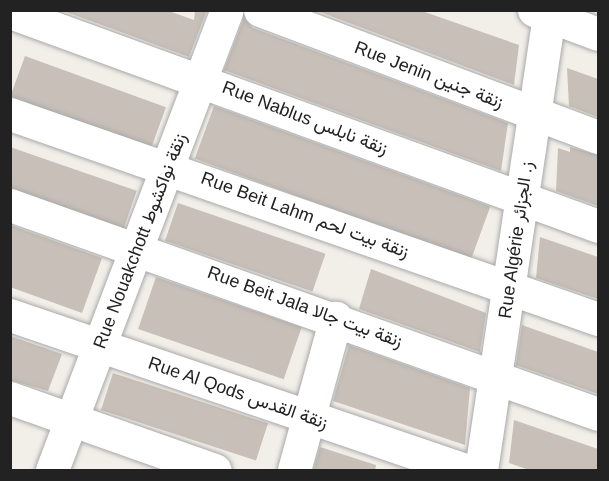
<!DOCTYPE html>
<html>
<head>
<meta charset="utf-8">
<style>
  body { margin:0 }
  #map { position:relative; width:609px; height:481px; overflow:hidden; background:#f2efe9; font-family:Arial,Vazirmatn,sans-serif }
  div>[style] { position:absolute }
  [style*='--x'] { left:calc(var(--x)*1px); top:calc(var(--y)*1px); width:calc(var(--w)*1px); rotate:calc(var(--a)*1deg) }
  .building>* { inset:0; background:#c7bfb8; transform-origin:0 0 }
  .roads { filter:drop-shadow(0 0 2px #a9a9a9) drop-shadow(0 0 2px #a9a9a9) }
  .minor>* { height:33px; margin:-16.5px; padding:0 16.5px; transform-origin:16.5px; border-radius:16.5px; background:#fff }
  span { translate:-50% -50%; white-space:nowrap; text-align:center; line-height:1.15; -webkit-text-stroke:4.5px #fff; paint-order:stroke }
  .street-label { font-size:18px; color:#222 }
  .frame { position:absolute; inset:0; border:12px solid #222; pointer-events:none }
</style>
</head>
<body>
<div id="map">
  <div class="building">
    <i style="clip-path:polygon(61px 10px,166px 10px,194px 20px,195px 10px,207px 10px,189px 57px)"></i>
    <i style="clip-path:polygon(315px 10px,419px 10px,519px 45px,514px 85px)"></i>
    <i style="clip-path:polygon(244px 18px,253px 28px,508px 123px,501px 171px,224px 70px)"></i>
    <i style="left:25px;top:56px;width:150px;height:43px;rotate:20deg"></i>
    <i style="clip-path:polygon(567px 68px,598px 79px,598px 117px,569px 106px)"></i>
    <i style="left:214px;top:106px;width:294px;height:56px;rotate:20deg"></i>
    <i style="left:10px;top:147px;width:134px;height:40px;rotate:19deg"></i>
    <i style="clip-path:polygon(570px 147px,598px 155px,598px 206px,556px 191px,558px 148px,570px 152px)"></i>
    <i style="left:178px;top:203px;width:156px;height:40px;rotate:19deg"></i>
    <i style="clip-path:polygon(10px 225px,102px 258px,82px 313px,10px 287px)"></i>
    <i style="clip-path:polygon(540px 237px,598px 257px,598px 299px,536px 278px)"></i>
    <i style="clip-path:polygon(371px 269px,486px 313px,480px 352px,359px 309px)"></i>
    <i style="left:156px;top:277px;width:154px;height:55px;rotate:19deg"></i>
    <i style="clip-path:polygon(522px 325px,598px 352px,598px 394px,516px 365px)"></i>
    <i style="clip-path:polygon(10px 336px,62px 354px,48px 391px,10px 380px)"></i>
    <i style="clip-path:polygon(349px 345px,470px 388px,465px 445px,333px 401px)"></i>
    <i style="left:113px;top:373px;width:163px;height:39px;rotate:18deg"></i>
    <i style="clip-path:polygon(514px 420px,598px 449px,598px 471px,532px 471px,509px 463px)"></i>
    <i style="clip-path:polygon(320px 447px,376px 465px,375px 471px,313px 471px)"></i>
  </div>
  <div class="roads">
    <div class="minor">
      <i style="--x:260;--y:10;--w:361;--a:20.6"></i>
      <i style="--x:534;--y:10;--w:68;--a:20.6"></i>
      <i style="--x:10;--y:12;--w:626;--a:20"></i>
      <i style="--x:10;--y:114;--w:623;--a:19.22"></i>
      <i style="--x:10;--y:205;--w:624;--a:19.57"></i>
      <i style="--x:10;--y:315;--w:482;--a:18.8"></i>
      <i style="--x:10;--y:398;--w:217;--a:19.4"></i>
      <i style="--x:52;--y:470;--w:492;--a:-69.2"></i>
      <i style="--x:294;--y:470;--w:158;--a:-74.6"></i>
      <i style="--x:481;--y:470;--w:465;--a:-81.5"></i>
    </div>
  </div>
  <div class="street-label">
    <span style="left:429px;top:75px;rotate:21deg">Rue Jenin زنقة جنين</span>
    <span style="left:305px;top:118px;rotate:21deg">Rue Nablus زنقة نابلس</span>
    <span style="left:305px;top:215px;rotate:20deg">Rue Beit Lahm زنقة بيت لحم</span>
    <span style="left:516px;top:240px;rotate:-82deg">Rue Algérie ز. الجزائر</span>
    <span style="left:140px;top:241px;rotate:-69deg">Rue Nouakchott زنقة نواكشوط</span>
    <span style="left:305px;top:307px;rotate:20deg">Rue Beit Jala زنقة بيت جالا</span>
    <span style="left:238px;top:393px;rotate:19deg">Rue Al Qods زنقة القدس</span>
  </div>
  <div class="frame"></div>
</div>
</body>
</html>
